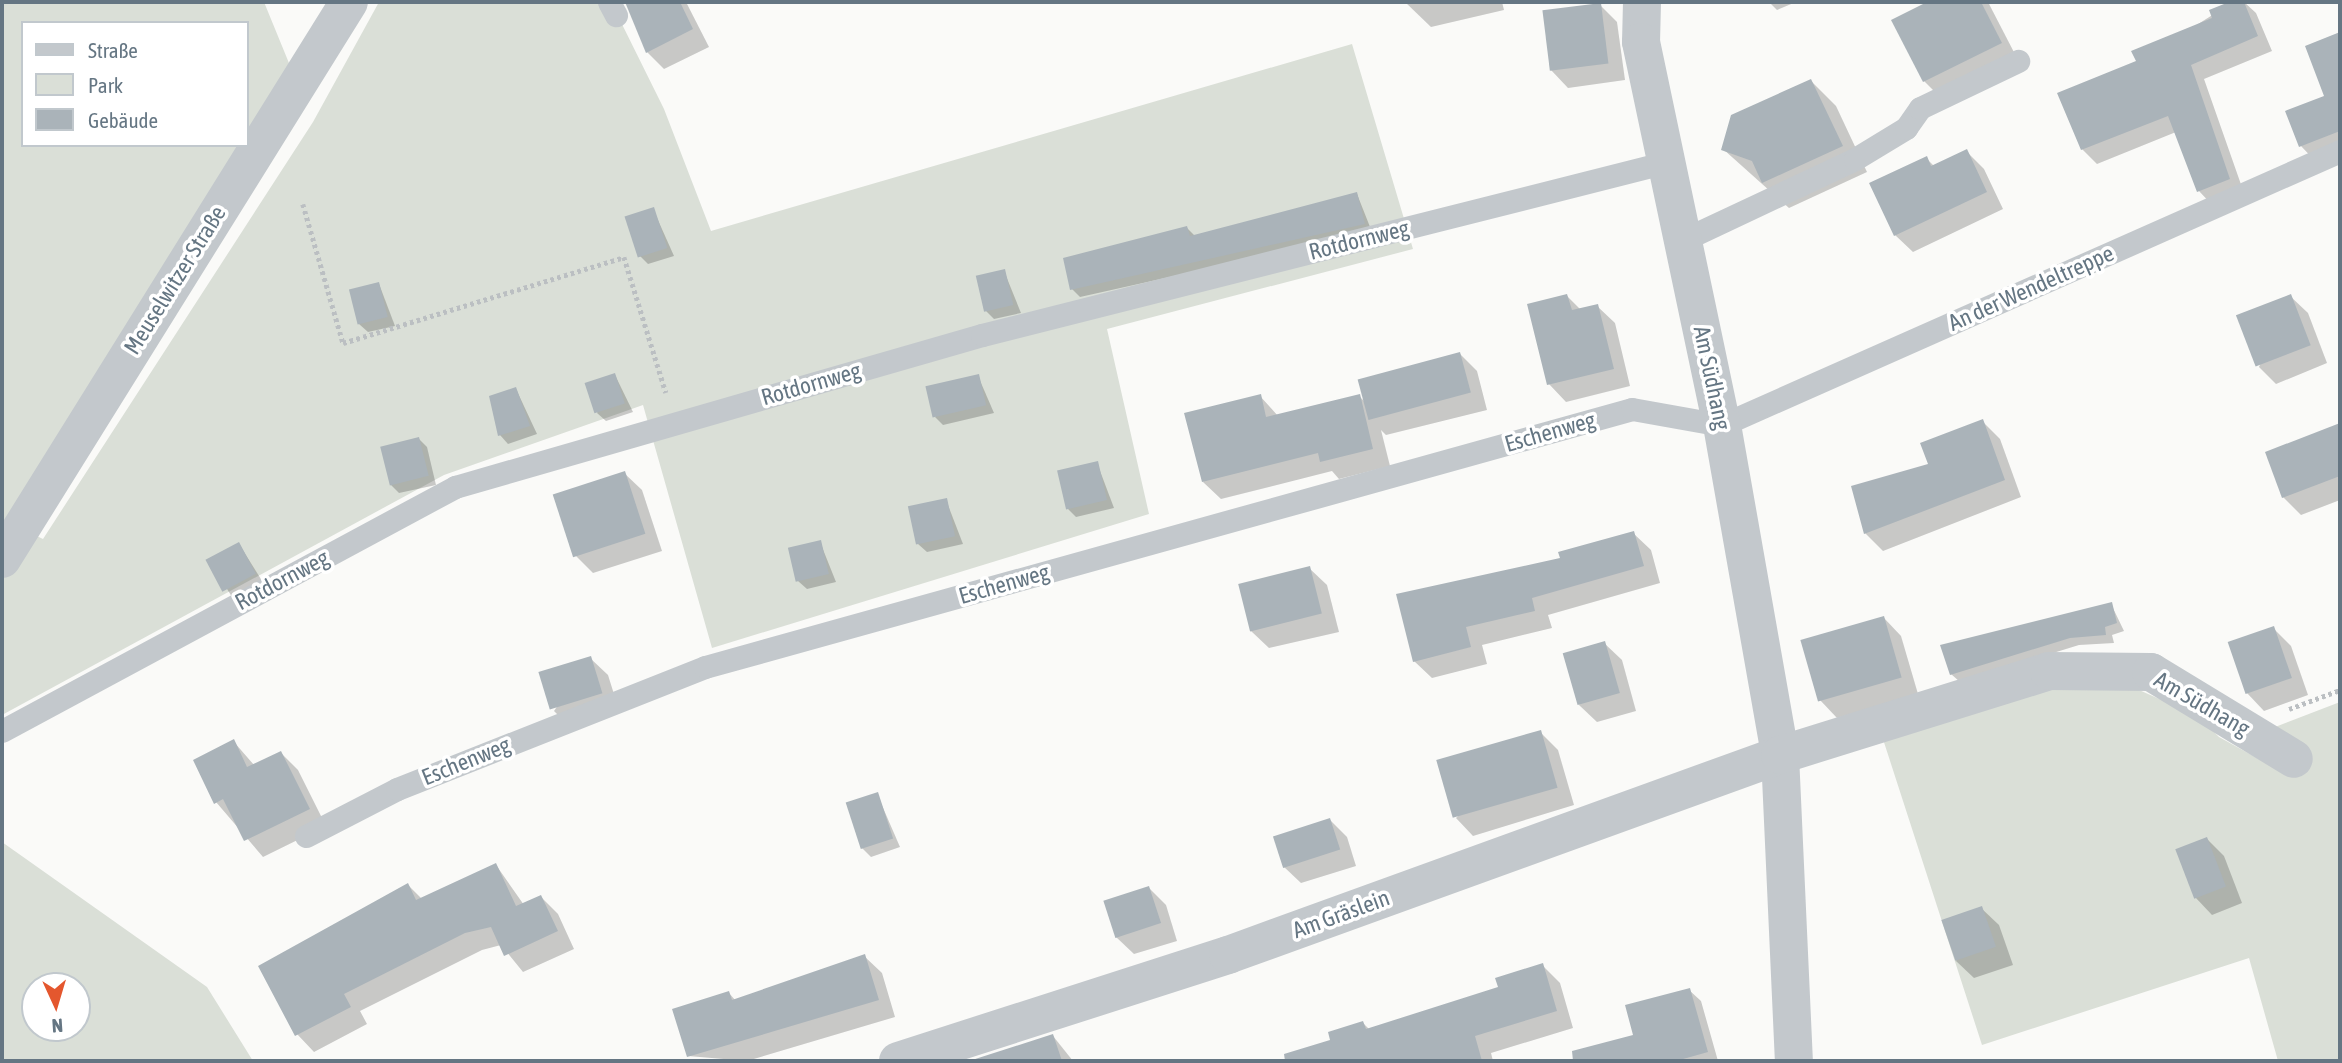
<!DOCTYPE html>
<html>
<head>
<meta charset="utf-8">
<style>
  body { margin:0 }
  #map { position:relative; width:2342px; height:1063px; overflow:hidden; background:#fafaf8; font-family:"Asap Condensed",sans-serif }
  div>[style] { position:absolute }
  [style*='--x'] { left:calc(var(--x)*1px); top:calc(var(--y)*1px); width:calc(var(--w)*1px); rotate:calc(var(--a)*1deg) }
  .green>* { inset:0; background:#dadfd7 }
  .shadow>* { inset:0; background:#0003; transform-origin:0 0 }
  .building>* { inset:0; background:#aab3b9; transform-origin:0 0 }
  .path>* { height:4.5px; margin-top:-2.25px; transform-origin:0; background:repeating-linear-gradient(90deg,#bbbfc2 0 3.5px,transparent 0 7px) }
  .service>* { height:23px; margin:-11.5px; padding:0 11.5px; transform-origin:11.5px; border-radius:11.5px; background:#c3c8cc }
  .minor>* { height:38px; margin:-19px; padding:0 19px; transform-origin:19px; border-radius:19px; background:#c3c8cc }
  span { translate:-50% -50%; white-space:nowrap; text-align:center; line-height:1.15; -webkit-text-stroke:7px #fff; paint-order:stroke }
  .street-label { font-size:23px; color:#657683 }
  .frame { position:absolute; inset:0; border:4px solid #657683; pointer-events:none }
  .legend { position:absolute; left:21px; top:21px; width:228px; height:126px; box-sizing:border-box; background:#fff; border:2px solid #c1c8cd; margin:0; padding:9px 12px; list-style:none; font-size:21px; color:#657683 }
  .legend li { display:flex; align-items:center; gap:14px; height:35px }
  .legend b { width:35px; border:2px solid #c1c8cd }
  .north { position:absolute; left:21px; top:972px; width:70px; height:70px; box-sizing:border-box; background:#fff; border:2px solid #c1c8cd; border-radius:50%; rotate:176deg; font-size:19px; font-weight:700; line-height:28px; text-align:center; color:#657683 }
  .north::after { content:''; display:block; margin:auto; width:24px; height:32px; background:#e4572e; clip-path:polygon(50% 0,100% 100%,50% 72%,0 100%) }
</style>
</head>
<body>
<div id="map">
  <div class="green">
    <i style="clip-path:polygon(2px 2px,264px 2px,291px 68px,247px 134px,247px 23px,23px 23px,23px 145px,239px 145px,8px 522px,43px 539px,313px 122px,379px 2px,611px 2px,664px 109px,711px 231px,1352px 44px,1413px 249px,1107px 329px,1149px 514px,712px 648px,643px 405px,444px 475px,2px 715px)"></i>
    <i style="clip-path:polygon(2077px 682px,2139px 690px,2198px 716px,2219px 737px,2275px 768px,2270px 729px,2340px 702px,2340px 1061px,2278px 1061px,2249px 958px,1982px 1045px,1881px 733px)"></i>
    <i style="clip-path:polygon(evenodd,2px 842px,207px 987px,253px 1061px,2px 1061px,2px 842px,77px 986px,77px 1028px,35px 1028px,35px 986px,77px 986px)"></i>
  </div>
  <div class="shadow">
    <i style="clip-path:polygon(638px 2px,686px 2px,709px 47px,664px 69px,647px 52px,629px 6px)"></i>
    <i style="clip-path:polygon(1405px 2px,1502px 2px,1504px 10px,1431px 27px)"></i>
    <i style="clip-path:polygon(1769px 2px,1796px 2px,1777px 10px)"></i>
    <i style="clip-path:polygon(1931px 2px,1988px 2px,2018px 60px,1941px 98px,1924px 81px,1894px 20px)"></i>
    <i style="clip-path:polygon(2233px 2px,2244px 2px,2256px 13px,2272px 51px,2204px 79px,2244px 193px,2213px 206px,2199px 191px,2176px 132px,2097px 164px,2082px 149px,2138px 62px)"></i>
    <i style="clip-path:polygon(1600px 5px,1617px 22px,1625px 80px,1568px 88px,1551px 70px)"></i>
    <i style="clip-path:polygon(2340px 33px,2340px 154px,2319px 165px,2301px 146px,2326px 97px,2307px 47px)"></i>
    <i style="clip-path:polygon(1811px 81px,1836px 106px,1867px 172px,1789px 208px,1723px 149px)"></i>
    <i style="clip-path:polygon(1967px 152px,1984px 169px,2003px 209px,1913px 252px,1895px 235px,1926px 158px,1935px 167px)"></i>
    <i style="clip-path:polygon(1357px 194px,1372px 232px,1080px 297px,1072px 289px,1187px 228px,1195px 236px)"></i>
    <i style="clip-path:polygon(653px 209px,674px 256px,648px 264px,640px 256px)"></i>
    <i style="clip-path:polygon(1004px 271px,1021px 313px,994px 319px,986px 311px)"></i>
    <i style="clip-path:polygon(379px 284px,395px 326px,368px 332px,359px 324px)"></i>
    <i style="clip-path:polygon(1567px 296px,1581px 310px,1597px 306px,1615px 323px,1630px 386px,1566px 402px,1549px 384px)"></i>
    <i style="clip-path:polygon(2290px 296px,2308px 313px,2327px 363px,2276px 384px,2259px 367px)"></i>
    <i style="clip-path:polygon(1460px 354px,1477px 371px,1487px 410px,1386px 435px,1381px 430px,1390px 466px,1339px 479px,1332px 471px,1221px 499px,1203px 482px,1260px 396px,1278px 416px,1359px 396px,1364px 401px)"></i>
    <i style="clip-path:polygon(615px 375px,633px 412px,606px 421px,597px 413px)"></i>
    <i style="clip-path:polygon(978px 376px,994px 413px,943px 425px,935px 417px)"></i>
    <i style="clip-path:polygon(516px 389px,537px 434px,508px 444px,500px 435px,491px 397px)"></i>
    <i style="clip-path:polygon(1982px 421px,2000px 439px,2021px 497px,1883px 551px,1865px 533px)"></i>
    <i style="clip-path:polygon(2340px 425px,2340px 500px,2301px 515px,2283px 497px,2267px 453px)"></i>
    <i style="clip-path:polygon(419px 439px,427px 447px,436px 485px,399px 493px,391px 485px)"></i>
    <i style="clip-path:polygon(1097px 463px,1114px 508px,1076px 517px,1068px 509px)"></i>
    <i style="clip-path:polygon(624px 473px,642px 490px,662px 551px,593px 573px,576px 556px)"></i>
    <i style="clip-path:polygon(946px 500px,963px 544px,927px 552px,918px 544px)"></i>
    <i style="clip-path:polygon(1633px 533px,1651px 550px,1660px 583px,1548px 615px,1552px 628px,1482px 645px,1487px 664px,1432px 678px,1414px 661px,1562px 559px)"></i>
    <i style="clip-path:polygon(820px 542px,836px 582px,807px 589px,798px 581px)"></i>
    <i style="left:239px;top:544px;width:46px;height:34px;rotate:58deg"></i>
    <i style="clip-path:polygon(1309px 568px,1327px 585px,1339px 632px,1269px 648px,1251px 631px)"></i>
    <i style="clip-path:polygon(2111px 604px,2124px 631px,2112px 635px,2114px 643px,2079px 645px,1960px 682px,1951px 674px)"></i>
    <i style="clip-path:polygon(1884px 618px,1901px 636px,1918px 694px,1837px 718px,1820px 700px)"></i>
    <i style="clip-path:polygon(2273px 628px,2291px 646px,2308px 695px,2264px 711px,2247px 693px)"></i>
    <i style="clip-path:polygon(1604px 643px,1622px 660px,1636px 711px,1597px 722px,1579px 705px)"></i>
    <i style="clip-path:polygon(590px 658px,608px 675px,619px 710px,571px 728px,554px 711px)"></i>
    <i style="clip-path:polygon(1540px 732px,1558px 750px,1574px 805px,1473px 836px,1456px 818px)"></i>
    <i style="clip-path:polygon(234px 742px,254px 765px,281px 753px,298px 770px,326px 826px,263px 857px,216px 802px)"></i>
    <i style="clip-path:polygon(877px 794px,900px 847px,871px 857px,862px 848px)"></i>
    <i style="clip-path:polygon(1330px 820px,1347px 837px,1356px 866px,1301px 883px,1283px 866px)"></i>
    <i style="clip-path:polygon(2207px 839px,2224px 856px,2242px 903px,2212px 915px,2195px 897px)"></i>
    <i style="clip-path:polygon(496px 865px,524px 905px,541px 897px,558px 914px,574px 949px,523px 972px,501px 945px,482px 950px,360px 1011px,367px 1024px,314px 1052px,297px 1034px,408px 885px,422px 899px)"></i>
    <i style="clip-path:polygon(1149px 888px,1166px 905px,1177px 941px,1134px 954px,1116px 937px)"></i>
    <i style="clip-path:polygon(1981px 908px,1999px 925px,2013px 965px,1974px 978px,1956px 961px)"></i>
    <i style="clip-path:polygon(864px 956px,882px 973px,895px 1017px,747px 1061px,688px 1056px,729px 993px,735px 1000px)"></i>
    <i style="clip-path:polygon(1542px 965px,1560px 983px,1573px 1028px,1491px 1053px,1493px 1061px,1338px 1061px,1330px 1033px,1363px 1023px,1369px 1029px,1500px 989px)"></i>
    <i style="clip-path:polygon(1689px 990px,1701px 1001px,1718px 1061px,1576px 1061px,1573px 1053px,1635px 1036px)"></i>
    <i style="clip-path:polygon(1053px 1036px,1073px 1061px,999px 1061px,997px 1054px)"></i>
  </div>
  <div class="building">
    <i style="clip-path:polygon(625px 2px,680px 2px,693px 29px,646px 53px)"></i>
    <i style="clip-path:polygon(1927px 2px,1981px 2px,2002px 43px,1923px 82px,1891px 20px)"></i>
    <i style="clip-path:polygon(2229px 2px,2244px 2px,2258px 36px,2191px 65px,2230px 179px,2197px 192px,2168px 116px,2081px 150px,2057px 93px,2136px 61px,2131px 51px,2212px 18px,2209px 10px)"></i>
    <i style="left:1601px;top:3px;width:61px;height:59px;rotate:83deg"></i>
    <i style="clip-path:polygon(2340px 32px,2340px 131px,2299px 147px,2285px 111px,2324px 96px,2305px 46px)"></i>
    <i style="clip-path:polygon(1811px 79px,1843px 146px,1762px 183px,1752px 161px,1721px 150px,1731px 115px)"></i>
    <i style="clip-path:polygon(1967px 149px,1987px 192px,1894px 236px,1869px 183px,1927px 156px,1931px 166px)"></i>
    <i style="clip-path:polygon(1357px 192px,1365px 224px,1070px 290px,1063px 258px,1187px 226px,1190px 236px)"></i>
    <i style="left:654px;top:207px;width:43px;height:31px;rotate:72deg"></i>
    <i style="left:1005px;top:269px;width:37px;height:30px;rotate:77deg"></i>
    <i style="left:379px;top:282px;width:36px;height:31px;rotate:76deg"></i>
    <i style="clip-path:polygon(1567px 294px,1572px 310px,1598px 304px,1614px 369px,1547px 385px,1527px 304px)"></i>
    <i style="left:2291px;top:294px;width:55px;height:59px;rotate:69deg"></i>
    <i style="left:1460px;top:352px;width:42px;height:106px;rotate:75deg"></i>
    <i style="left:615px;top:373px;width:32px;height:32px;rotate:72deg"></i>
    <i style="left:979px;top:374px;width:32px;height:55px;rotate:77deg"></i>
    <i style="clip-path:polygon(516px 387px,530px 426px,498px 436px,489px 396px)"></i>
    <i style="clip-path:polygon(1261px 394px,1266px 417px,1360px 394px,1373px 449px,1320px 462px,1318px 453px,1202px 482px,1184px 413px)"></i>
    <i style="clip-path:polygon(1983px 419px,2005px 480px,1864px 534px,1851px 486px,1928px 464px,1920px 443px)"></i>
    <i style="clip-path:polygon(2340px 423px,2340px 476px,2282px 498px,2265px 452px)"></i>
    <i style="left:419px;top:437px;width:40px;height:40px;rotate:76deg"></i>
    <i style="left:1098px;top:461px;width:40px;height:42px;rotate:77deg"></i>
    <i style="left:625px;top:471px;width:66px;height:76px;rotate:72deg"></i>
    <i style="left:947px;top:498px;width:39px;height:40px;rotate:78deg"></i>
    <i style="clip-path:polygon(1634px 531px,1644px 566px,1532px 598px,1535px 611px,1466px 627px,1471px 647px,1413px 662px,1396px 594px,1560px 558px,1558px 552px)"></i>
    <i style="left:821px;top:540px;width:35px;height:34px;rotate:77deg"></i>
    <i style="left:239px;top:542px;width:36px;height:38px;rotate:62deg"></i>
    <i style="left:1310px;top:566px;width:49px;height:74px;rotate:76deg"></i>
    <i style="clip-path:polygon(2112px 602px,2117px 623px,2105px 627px,2106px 635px,2070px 638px,1950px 675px,1940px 645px)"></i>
    <i style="left:1884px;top:616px;width:64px;height:87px;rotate:74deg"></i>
    <i style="left:2274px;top:626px;width:55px;height:49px;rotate:71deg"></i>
    <i style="left:1605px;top:641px;width:54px;height:44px;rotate:74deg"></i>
    <i style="left:591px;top:656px;width:39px;height:55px;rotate:73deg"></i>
    <i style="left:1541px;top:730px;width:60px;height:109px;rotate:74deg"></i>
    <i style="clip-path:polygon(234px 739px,247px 767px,281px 751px,310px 809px,244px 841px,223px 799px,214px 804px,193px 760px)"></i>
    <i style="left:878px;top:792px;width:49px;height:34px;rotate:72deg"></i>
    <i style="left:1330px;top:818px;width:33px;height:60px;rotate:72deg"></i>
    <i style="left:2207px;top:837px;width:53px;height:34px;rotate:69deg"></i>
    <i style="clip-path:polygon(496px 863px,516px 906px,541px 895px,558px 931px,504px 956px,491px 927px,465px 933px,344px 994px,351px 1007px,295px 1036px,258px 966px,408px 883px,416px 900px)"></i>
    <i style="left:1149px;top:886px;width:39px;height:48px;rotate:72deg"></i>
    <i style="left:1982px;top:906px;width:43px;height:43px;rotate:71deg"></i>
    <i style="clip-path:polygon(865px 954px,879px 1000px,687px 1057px,672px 1009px,729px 991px,732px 1000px)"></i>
    <i style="clip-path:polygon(1543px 963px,1557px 1011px,1475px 1036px,1482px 1061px,1285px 1061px,1284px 1054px,1330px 1040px,1328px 1032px,1363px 1021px,1366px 1029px,1498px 987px,1495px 978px)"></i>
    <i style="clip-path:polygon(1690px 988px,1708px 1052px,1676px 1061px,1573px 1061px,1572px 1051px,1633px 1035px,1625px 1005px)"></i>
    <i style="clip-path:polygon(1053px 1034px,1062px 1061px,969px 1061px)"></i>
  </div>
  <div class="path">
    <i style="--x:303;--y:204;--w:145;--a:73.9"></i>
    <i style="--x:343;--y:343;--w:294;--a:-17"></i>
    <i style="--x:624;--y:257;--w:142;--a:72.8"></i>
    <i style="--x:2289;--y:709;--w:54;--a:-20.4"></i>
  </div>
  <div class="service">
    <i style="--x:609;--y:2;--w:15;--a:62"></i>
    <i style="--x:1683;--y:240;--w:190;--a:-25.2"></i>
    <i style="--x:1855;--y:159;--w:60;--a:-31.3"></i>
    <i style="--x:1906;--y:128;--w:24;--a:-55"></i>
    <i style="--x:1920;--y:108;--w:109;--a:-25.6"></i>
    <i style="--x:2;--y:731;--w:515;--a:-28.31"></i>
    <i style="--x:455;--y:487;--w:548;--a:-16.09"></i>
    <i style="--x:982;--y:335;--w:707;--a:-14.17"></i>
    <i style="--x:306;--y:836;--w:102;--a:-27.3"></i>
    <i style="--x:397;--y:789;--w:331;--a:-21.6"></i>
    <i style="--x:705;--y:667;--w:962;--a:-15.55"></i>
    <i style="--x:1632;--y:409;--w:91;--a:10.1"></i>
    <i style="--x:1722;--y:425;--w:676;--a:-23.91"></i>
  </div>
  <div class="minor">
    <i style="--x:1642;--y:2;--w:40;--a:91.4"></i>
    <i style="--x:1641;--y:42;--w:391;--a:78.1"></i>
    <i style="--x:1722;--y:425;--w:335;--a:80"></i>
    <i style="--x:1780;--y:755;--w:306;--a:87.4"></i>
    <i style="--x:2;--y:559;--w:656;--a:-58.08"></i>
    <i style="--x:898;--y:1061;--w:347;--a:-17.8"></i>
    <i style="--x:1228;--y:955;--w:587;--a:-19.92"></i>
    <i style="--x:1780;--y:755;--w:282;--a:-17.3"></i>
    <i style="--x:2049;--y:671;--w:102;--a:0.6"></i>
    <i style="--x:2151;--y:672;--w:167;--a:31.3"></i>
  </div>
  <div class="street-label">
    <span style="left:1359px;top:240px;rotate:-14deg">Rotdornweg</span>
    <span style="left:175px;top:280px;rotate:-58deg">Meuselwitzer Straße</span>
    <span style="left:2031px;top:288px;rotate:-24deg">An der Wendeltreppe</span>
    <span style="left:1712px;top:378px;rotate:78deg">Am Südhang</span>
    <span style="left:811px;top:384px;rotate:-16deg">Rotdornweg</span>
    <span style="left:1550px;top:432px;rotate:-16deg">Eschenweg</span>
    <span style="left:282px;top:580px;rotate:-28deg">Rotdornweg</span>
    <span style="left:1004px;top:584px;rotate:-16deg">Eschenweg</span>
    <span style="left:2202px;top:704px;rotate:30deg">Am Südhang</span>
    <span style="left:466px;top:761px;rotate:-22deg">Eschenweg</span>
    <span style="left:1341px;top:914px;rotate:-20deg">Am Gräslein</span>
  </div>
  <div class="frame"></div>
  <ul class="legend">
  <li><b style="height:9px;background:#c3c8cc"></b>Straße</li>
  <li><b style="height:19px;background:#dadfd7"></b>Park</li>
  <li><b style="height:19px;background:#aab3b9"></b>Gebäude</li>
  </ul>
  <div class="north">N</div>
</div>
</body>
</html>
